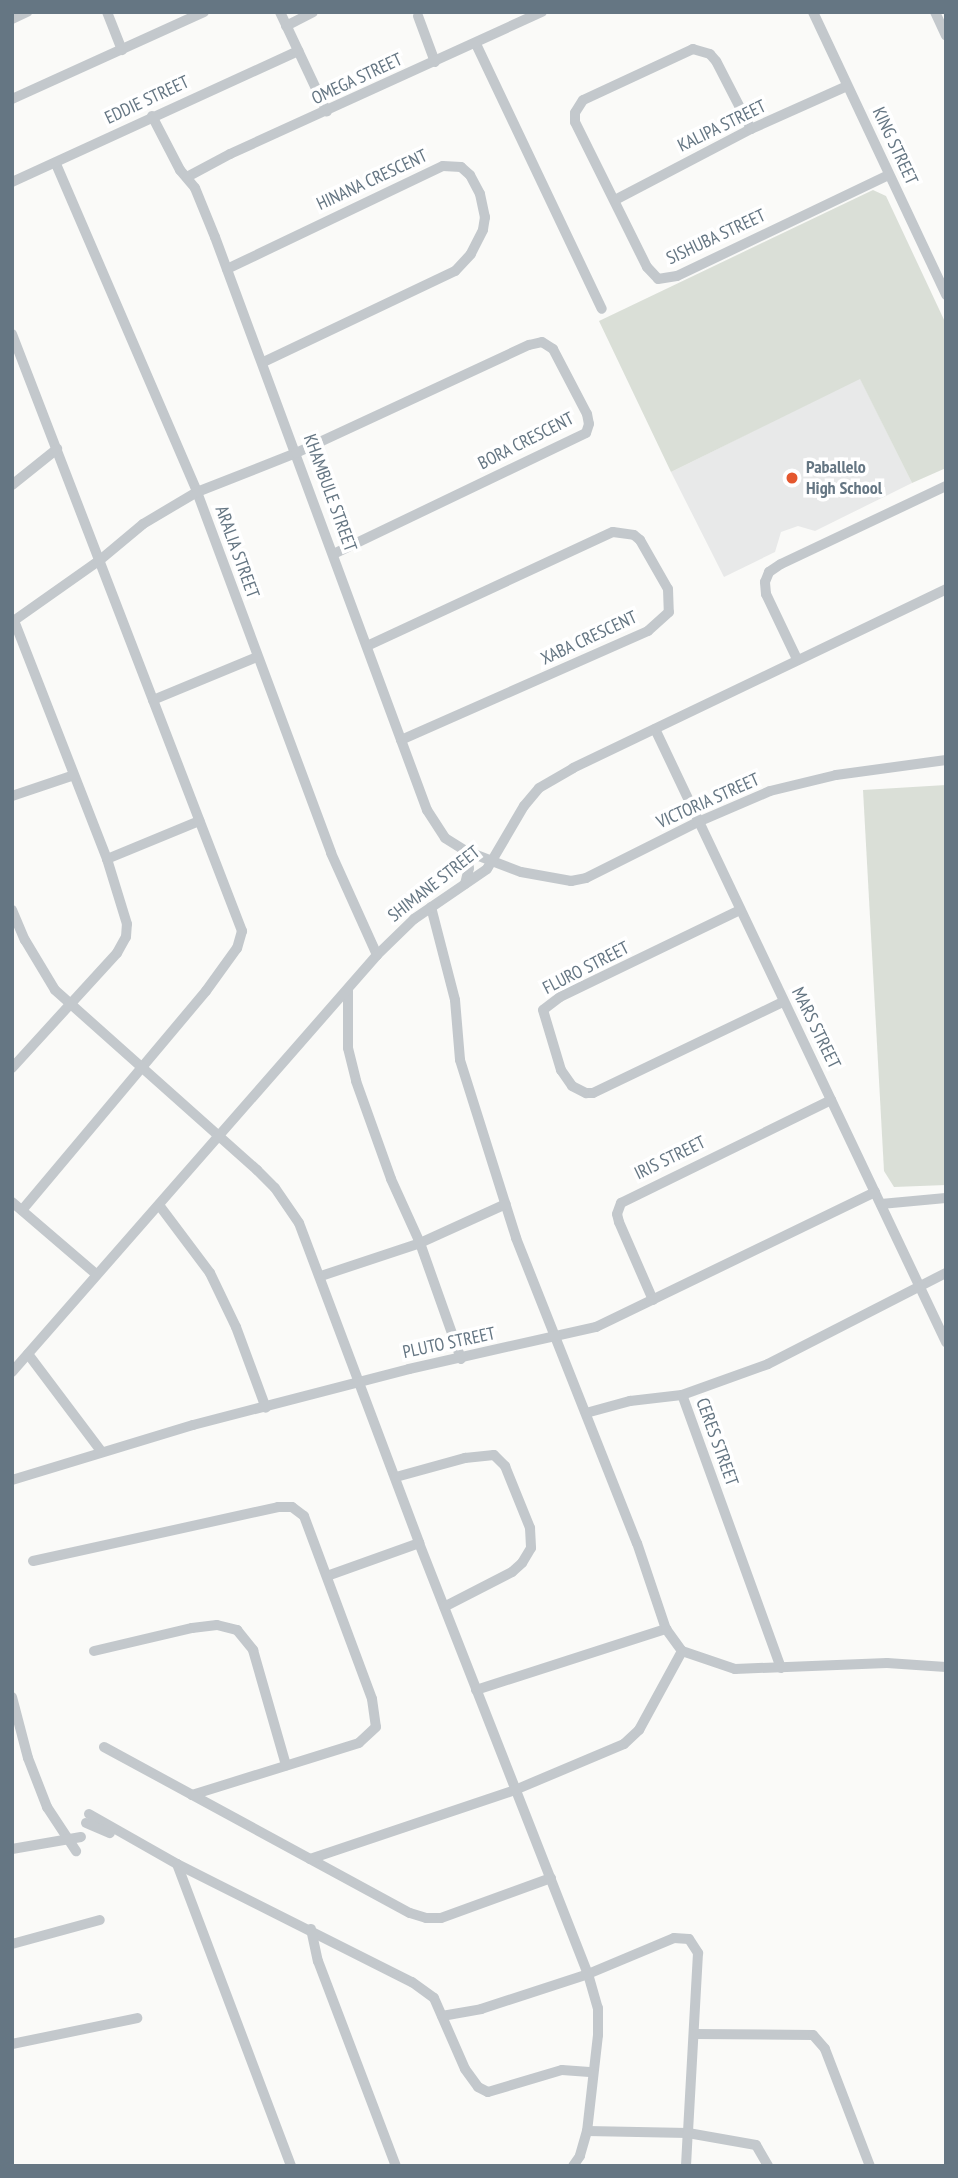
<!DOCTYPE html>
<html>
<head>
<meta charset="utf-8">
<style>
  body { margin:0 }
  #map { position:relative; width:958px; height:2178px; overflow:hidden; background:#fafaf8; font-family:"PT Sans Narrow",sans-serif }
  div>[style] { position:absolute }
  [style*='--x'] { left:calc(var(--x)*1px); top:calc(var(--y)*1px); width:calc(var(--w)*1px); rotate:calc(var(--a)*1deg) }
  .built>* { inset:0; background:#e8e9e9 }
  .green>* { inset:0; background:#dadfd7 }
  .street>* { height:10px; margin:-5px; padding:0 5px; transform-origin:5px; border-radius:5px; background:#c3c8cc }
  .dots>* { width:19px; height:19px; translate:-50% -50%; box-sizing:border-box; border:4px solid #fff; border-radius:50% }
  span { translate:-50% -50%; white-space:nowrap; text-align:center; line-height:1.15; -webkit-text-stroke:7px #fff; paint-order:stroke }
  .street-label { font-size:18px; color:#657683 }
  .poi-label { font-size:18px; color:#657683; font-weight:700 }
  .left { translate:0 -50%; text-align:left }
  .frame { position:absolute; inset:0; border:14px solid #657683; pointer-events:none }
</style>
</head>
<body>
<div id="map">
  <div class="built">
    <i style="clip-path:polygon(860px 378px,912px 483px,815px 531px,798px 526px,781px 532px,775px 552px,724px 577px,671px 472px)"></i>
  </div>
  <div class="green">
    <i style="clip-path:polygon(873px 190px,886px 196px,946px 324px,946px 468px,912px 483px,860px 379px,671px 472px,599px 321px)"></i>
    <i style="clip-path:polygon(946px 785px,946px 1185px,894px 1187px,884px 1171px,863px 790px)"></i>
  </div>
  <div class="street">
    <i style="--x:107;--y:12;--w:41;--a:68.5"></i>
    <i style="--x:280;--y:12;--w:110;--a:64.8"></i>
    <i style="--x:813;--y:12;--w:313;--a:64.8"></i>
    <i style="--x:935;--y:12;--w:26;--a:65"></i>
    <i style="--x:418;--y:16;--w:49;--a:69.7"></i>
    <i style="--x:12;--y:19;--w:17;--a:-25"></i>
    <i style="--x:286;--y:26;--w:30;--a:-27"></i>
    <i style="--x:476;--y:44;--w:293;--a:64.6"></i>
    <i style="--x:12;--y:99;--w:211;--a:-24.4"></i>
    <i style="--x:152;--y:116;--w:61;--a:62.6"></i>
    <i style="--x:180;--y:170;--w:23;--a:50"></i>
    <i style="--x:195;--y:188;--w:53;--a:67.8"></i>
    <i style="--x:215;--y:237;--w:611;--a:69.7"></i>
    <i style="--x:427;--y:810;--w:33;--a:57"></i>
    <i style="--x:445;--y:838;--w:25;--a:32"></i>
    <i style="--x:466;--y:851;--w:59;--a:20.9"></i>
    <i style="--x:521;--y:872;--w:51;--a:10.2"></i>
    <i style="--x:571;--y:881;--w:15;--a:-11"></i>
    <i style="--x:586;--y:878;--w:125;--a:-26.6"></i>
    <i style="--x:698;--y:822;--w:78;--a:-23.3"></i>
    <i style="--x:770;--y:791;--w:68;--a:-13.6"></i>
    <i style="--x:836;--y:775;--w:111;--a:-7.8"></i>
    <i style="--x:751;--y:129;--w:76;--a:-117.2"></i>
    <i style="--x:716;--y:61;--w:9;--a:-131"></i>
    <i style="--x:710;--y:54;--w:18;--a:-164"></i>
    <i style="--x:693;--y:49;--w:121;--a:155.1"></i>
    <i style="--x:583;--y:100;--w:15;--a:122"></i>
    <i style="--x:575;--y:113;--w:9;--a:90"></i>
    <i style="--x:575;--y:122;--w:162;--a:63.6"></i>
    <i style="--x:647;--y:267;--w:16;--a:47"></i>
    <i style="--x:658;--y:279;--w:19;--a:-9"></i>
    <i style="--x:677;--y:276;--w:235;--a:-25.5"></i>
    <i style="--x:56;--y:164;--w:357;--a:66.7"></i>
    <i style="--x:197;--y:492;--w:385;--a:69.6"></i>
    <i style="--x:331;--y:853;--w:112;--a:65.7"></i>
    <i style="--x:187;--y:177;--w:49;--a:-28.1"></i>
    <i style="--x:230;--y:154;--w:343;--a:-24.5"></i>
    <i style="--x:12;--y:182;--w:315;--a:-24.6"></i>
    <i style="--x:615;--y:200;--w:153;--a:-27.6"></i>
    <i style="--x:751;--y:129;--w:105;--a:-24.1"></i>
    <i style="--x:227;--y:269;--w:239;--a:-25.5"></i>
    <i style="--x:443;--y:166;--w:18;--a:3"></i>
    <i style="--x:461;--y:167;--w:12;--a:42"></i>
    <i style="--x:470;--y:175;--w:21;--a:62"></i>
    <i style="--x:480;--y:194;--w:24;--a:78"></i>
    <i style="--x:485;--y:217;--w:13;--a:99"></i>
    <i style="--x:483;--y:230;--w:27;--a:117"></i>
    <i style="--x:471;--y:254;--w:23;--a:133"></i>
    <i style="--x:455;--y:271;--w:212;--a:154.6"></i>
    <i style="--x:12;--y:334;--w:640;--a:68.93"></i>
    <i style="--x:242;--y:931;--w:18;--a:106"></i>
    <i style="--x:237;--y:948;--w:53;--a:125.8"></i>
    <i style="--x:206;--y:991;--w:286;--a:130"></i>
    <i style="--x:12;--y:485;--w:58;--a:-38.7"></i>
    <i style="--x:12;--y:622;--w:108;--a:-35.2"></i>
    <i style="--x:100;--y:560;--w:56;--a:-39.9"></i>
    <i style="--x:143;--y:524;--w:63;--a:-30.7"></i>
    <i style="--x:197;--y:492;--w:106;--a:-21.5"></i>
    <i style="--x:296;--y:453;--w:257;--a:-24.9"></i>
    <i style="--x:529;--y:345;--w:13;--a:-13"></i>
    <i style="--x:542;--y:342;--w:13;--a:32"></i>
    <i style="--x:553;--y:349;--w:73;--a:62.4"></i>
    <i style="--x:587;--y:414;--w:10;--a:79"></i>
    <i style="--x:589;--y:424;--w:9;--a:108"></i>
    <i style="--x:586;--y:433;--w:280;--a:154.4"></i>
    <i style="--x:367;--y:646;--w:271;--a:-24.9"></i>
    <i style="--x:613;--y:532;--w:21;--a:8"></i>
    <i style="--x:634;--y:535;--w:8;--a:40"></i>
    <i style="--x:640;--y:540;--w:56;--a:60.3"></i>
    <i style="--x:668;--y:589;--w:23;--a:88"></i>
    <i style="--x:669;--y:612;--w:28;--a:138"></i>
    <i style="--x:648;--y:631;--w:270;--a:156.2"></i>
    <i style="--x:797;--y:659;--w:72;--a:-115.5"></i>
    <i style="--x:766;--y:594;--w:12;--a:-95"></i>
    <i style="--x:765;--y:582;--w:11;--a:-68"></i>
    <i style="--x:769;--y:572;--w:14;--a:-34"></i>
    <i style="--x:781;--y:564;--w:183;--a:-25.3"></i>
    <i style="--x:153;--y:700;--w:113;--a:-22.5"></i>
    <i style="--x:655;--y:729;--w:679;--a:64.61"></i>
    <i style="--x:12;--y:796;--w:65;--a:-18.7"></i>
    <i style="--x:107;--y:859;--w:100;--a:-22.4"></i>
    <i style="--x:465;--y:884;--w:16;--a:-76"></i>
    <i style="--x:469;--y:868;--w:17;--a:-100"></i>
    <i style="--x:431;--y:907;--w:96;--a:75.5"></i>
    <i style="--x:455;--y:1000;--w:60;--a:85.2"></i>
    <i style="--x:460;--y:1060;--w:187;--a:72.5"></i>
    <i style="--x:516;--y:1238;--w:328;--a:68.4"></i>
    <i style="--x:637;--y:1543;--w:91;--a:71.4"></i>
    <i style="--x:12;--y:910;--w:33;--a:67"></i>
    <i style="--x:25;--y:940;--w:58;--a:59"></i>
    <i style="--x:55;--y:990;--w:271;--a:41.7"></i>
    <i style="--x:257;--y:1170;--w:25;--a:45"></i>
    <i style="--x:275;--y:1188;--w:42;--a:55.6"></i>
    <i style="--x:299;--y:1223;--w:342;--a:69.4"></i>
    <i style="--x:419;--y:1543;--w:463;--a:68.6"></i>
    <i style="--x:588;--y:1974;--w:35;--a:74"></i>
    <i style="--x:598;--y:2008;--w:27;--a:90"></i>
    <i style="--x:598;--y:2035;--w:97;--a:96.5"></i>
    <i style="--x:587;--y:2131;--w:26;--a:106"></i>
    <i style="--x:580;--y:2156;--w:12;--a:125"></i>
    <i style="--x:740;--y:910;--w:200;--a:154.2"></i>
    <i style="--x:560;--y:997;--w:21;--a:143"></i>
    <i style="--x:543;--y:1010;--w:63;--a:73.3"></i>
    <i style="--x:561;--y:1070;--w:19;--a:55"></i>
    <i style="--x:572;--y:1086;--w:16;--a:27"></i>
    <i style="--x:586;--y:1093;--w:7;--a:0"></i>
    <i style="--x:593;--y:1093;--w:211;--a:-25.6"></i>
    <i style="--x:348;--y:989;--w:59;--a:90"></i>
    <i style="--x:348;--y:1048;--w:34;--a:76"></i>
    <i style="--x:356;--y:1081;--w:104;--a:70.3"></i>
    <i style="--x:391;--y:1179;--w:70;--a:65.6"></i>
    <i style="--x:420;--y:1243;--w:123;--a:70.5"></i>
    <i style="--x:12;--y:1068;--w:156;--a:-47.6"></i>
    <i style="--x:117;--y:953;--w:18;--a:-61"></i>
    <i style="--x:126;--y:937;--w:13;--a:-86"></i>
    <i style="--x:127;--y:924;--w:68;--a:-107.1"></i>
    <i style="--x:107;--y:859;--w:256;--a:-111.3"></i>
    <i style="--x:12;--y:1202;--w:111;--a:40.6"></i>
    <i style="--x:881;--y:1204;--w:65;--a:-5.3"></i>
    <i style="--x:159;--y:1205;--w:85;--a:53.1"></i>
    <i style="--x:210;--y:1273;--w:60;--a:64.3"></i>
    <i style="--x:236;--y:1327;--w:86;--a:69.7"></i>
    <i style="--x:321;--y:1276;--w:104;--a:-18.4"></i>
    <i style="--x:420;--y:1243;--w:94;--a:-24.4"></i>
    <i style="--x:653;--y:1300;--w:85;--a:-113.6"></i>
    <i style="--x:619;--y:1222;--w:8;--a:-104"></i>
    <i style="--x:617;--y:1214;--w:12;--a:-70"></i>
    <i style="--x:621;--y:1203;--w:234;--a:-26.1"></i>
    <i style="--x:28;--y:1354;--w:121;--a:53"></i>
    <i style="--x:12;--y:1372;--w:554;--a:-48.8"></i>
    <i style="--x:377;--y:955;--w:52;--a:-44.2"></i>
    <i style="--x:414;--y:919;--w:88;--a:-34.4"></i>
    <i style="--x:487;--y:869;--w:73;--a:-59.6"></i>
    <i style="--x:524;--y:806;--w:23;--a:-50"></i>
    <i style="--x:539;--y:788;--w:39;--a:-30"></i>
    <i style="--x:573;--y:768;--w:414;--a:-25.6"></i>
    <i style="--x:586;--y:1413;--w:46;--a:-15.3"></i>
    <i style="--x:630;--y:1401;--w:52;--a:-6.6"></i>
    <i style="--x:396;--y:1477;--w:72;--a:-15.4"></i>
    <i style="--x:465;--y:1458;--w:29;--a:-6"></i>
    <i style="--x:494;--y:1455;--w:16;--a:45"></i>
    <i style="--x:505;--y:1466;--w:67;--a:68"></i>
    <i style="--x:530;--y:1528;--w:20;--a:87"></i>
    <i style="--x:531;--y:1548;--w:17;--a:121"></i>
    <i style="--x:522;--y:1563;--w:13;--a:138"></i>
    <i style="--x:512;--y:1572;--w:76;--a:152.8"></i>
    <i style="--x:12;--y:1480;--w:189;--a:-16.9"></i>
    <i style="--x:193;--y:1425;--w:223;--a:-14.5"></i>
    <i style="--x:409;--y:1369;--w:192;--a:-12.7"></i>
    <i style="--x:596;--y:1327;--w:310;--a:-25.8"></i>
    <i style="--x:33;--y:1561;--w:251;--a:-12.4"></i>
    <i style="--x:278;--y:1507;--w:14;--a:0"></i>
    <i style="--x:292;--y:1507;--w:15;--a:37"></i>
    <i style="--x:304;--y:1516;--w:195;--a:69.6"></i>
    <i style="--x:372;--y:1699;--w:28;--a:82"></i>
    <i style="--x:376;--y:1727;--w:23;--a:137"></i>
    <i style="--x:359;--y:1743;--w:175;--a:162.7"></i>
    <i style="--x:327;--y:1576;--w:98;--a:-19.7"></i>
    <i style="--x:94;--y:1651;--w:101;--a:-13.2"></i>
    <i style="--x:192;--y:1628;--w:25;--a:-7"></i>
    <i style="--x:217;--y:1625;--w:21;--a:14"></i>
    <i style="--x:237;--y:1630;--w:26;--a:51"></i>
    <i style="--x:253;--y:1650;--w:120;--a:74"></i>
    <i style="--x:781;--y:1668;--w:290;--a:-109.9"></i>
    <i style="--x:682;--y:1395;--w:91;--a:-19.8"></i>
    <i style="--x:768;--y:1364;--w:200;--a:-27.1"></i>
    <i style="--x:476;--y:1690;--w:200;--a:-17.8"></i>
    <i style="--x:666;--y:1629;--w:27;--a:54"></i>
    <i style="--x:682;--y:1651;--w:56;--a:18.8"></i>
    <i style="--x:735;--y:1669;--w:152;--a:-2.3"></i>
    <i style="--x:887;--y:1663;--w:59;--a:3.9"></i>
    <i style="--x:12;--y:1697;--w:63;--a:75.3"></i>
    <i style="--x:28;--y:1758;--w:53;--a:68.8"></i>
    <i style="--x:47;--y:1807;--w:53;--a:56.6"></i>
    <i style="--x:104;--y:1747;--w:348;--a:28.5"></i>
    <i style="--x:410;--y:1913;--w:17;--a:17"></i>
    <i style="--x:426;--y:1918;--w:15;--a:0"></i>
    <i style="--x:441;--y:1918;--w:117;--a:-20"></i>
    <i style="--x:89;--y:1814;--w:101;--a:29.6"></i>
    <i style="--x:177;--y:1864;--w:263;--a:26.7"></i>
    <i style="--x:412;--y:1982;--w:27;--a:36"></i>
    <i style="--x:434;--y:1998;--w:77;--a:66.4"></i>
    <i style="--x:465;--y:2069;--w:22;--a:54"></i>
    <i style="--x:478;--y:2087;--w:11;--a:27"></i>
    <i style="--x:488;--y:2092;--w:77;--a:-16.6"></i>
    <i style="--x:562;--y:2070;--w:31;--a:4"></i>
    <i style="--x:86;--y:1823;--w:26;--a:23"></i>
    <i style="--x:12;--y:1849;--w:70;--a:-9.9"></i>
    <i style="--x:310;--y:1859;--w:216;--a:-18.6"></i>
    <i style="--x:515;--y:1790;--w:118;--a:-22.9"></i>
    <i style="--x:624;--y:1744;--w:21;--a:-43"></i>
    <i style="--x:639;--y:1730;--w:90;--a:-61.4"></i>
    <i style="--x:177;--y:1864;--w:323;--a:69.3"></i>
    <i style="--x:311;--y:1929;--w:33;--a:78"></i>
    <i style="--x:318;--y:1961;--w:219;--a:69.2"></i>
    <i style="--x:12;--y:1944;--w:91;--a:-15.3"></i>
    <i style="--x:442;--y:2016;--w:40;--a:-10"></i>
    <i style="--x:481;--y:2009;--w:113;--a:-18.1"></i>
    <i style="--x:588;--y:1974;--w:93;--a:-22.7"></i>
    <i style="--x:674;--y:1938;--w:15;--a:4"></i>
    <i style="--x:689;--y:1939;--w:17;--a:57"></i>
    <i style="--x:698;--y:1953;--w:180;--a:93.2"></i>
    <i style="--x:688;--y:2133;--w:101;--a:-178.9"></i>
    <i style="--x:694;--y:2034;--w:119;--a:0.5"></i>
    <i style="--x:813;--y:2035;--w:18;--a:49"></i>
    <i style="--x:825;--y:2049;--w:125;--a:69"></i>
    <i style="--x:12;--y:2044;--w:128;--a:-11.7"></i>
    <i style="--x:686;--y:2166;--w:33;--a:-87"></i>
    <i style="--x:688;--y:2133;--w:69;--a:10"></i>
    <i style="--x:756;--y:2145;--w:24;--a:60"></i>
  </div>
  <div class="dots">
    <i style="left:792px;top:478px;background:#e4572e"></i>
  </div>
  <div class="street-label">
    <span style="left:357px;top:79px;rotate:-25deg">OMEGA STREET</span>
    <span style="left:147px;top:100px;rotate:-25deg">EDDIE STREET</span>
    <span style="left:722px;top:126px;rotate:-26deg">KALIPA STREET</span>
    <span style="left:895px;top:146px;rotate:65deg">KING STREET</span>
    <span style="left:372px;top:180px;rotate:-25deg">HINANA CRESCENT</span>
    <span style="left:716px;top:237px;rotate:-25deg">SISHUBA STREET</span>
    <span style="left:526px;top:441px;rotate:-27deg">BORA CRESCENT</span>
    <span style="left:330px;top:493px;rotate:70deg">KHAMBULE STREET</span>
    <span style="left:237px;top:552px;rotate:70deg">ARALIA STREET</span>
    <span style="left:589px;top:638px;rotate:-25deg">XABA CRESCENT</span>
    <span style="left:708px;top:801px;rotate:-24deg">VICTORIA STREET</span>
    <span style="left:434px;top:884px;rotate:-38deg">SHIMANE STREET</span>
    <span style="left:586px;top:968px;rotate:-27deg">FLURO STREET</span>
    <span style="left:816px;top:1028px;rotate:64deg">MARS STREET</span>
    <span style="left:670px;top:1158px;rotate:-26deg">IRIS STREET</span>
    <span style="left:449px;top:1343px;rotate:-12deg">PLUTO STREET</span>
    <span style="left:717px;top:1442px;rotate:70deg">CERES STREET</span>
  </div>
  <div class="poi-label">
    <span class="left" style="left:806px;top:478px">Paballelo<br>High School</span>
  </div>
  <div class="frame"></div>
</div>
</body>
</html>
